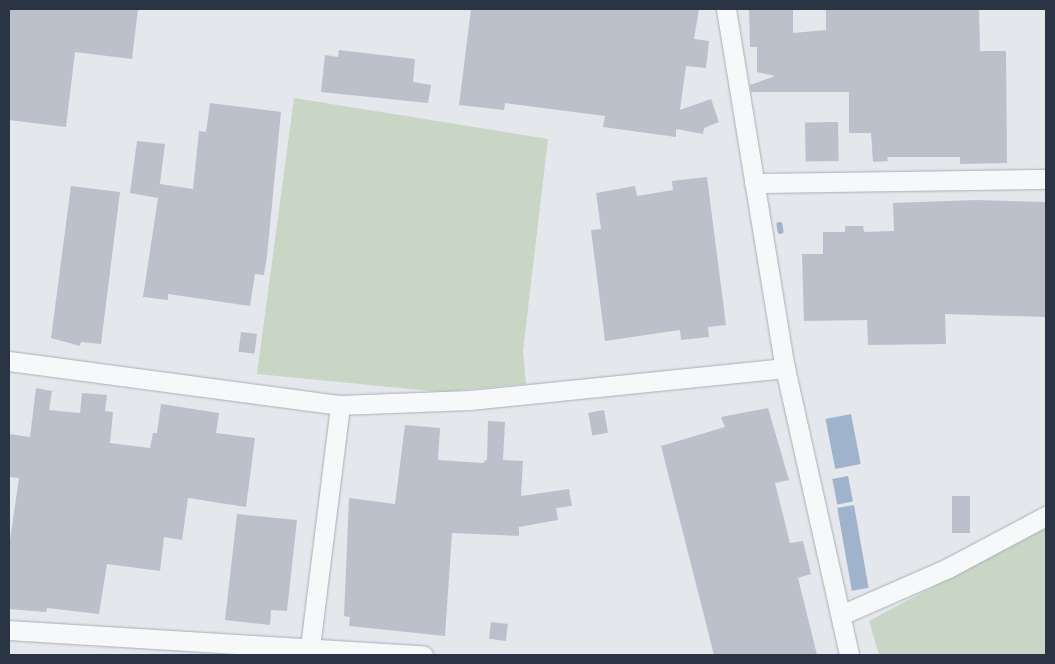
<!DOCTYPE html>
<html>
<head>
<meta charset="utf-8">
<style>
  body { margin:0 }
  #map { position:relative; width:1055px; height:664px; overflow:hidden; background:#e4e7ec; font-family:"Asap Condensed",sans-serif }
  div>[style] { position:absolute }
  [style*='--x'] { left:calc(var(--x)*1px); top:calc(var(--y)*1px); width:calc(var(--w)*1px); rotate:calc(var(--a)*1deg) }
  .green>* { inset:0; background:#c9d6c5 }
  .water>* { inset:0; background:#9fb4cc; transform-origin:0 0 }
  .stream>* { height:5.5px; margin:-2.75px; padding:0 2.75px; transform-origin:2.75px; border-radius:2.75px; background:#9fb4cc }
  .building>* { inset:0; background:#bbc0ca; transform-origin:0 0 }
  .roads { filter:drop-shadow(0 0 1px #a9aeb7) drop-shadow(0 0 1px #a9aeb7) }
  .minor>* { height:19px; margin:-9.5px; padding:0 9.5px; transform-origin:9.5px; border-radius:9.5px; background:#f7f8fa }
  span { translate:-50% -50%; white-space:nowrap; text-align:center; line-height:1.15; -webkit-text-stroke:5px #f4f6f9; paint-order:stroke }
  .frame { position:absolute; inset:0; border:10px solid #2b3445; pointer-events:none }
</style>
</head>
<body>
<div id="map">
  <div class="green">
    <i style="clip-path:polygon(294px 98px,548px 139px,523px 351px,526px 384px,442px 392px,257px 374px)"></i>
    <i style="clip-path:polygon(1046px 526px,1046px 655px,879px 655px,869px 621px)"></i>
  </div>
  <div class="water">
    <i style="left:851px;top:414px;width:51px;height:26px;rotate:79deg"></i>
    <i style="left:848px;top:476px;width:26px;height:16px;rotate:79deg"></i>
    <i style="left:854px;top:505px;width:84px;height:17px;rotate:80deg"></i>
  </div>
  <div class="stream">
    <i style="--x:780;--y:225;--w:6;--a:81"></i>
  </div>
  <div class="building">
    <i style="clip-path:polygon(9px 9px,138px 9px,132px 59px,75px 52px,66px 127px,9px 120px)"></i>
    <i style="clip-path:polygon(471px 9px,699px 9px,694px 39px,709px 41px,706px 68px,686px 66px,680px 110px,711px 99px,719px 122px,704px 128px,703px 134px,676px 129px,676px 137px,603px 127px,605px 116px,505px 103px,504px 110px,459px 105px)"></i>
    <i style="clip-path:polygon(749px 9px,793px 9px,793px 33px,826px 30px,826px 9px,979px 9px,980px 51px,1006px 51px,1007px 163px,960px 164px,960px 157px,887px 157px,888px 161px,873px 162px,871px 133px,849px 133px,849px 92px,751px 92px,750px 85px,775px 76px,757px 72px,757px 47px,750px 47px)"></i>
    <i style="clip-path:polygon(339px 50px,415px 59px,413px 82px,431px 85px,428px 103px,321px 92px,325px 55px,338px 57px)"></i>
    <i style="clip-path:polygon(210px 103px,281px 112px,267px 256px,264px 275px,255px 274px,250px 306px,168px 294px,168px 300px,143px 297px,158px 198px,130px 193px,137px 141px,165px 144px,159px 191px,160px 184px,193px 189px,199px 131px,206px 132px)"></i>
    <i style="left:838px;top:122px;width:39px;height:33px;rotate:89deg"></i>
    <i style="clip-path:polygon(707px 177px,726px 325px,708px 327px,709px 337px,681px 340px,680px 330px,605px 341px,591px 230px,601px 229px,596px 193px,635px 186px,637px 196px,673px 190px,672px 181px)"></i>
    <i style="clip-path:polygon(71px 186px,120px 192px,101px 344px,81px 342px,80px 346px,51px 338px)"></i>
    <i style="clip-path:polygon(976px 200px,1046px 202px,1046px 317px,945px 314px,946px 344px,868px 345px,867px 320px,804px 321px,802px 254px,823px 254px,823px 232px,845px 232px,845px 226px,863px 226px,864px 232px,894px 231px,893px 203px)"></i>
    <i style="left:241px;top:332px;width:16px;height:20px;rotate:7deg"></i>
    <i style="clip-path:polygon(36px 388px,52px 391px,49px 410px,80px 413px,82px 393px,107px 395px,105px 411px,113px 412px,110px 443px,150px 448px,153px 433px,157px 433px,161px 404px,219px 413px,216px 433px,255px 438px,246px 507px,188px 498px,182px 540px,164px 537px,160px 571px,107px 564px,99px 614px,47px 608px,46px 612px,9px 609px,9px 547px,19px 478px,9px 477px,9px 434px,30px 437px)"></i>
    <i style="clip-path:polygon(768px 408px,789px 480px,775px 483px,790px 543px,803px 541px,811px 574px,798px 578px,817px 655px,714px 655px,661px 446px,725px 427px,721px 417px)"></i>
    <i style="left:604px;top:410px;width:23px;height:16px;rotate:80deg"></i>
    <i style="clip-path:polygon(488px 421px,505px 422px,503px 460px,523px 461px,521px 496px,569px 489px,572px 506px,556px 508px,558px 520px,519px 527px,519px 536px,452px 533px,445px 636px,349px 626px,350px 617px,344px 616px,349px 498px,395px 504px,405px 425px,440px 428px,438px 460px,483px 463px,487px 459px)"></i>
    <i style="left:952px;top:496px;width:18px;height:37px"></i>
    <i style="clip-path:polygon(237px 514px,297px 520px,287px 611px,271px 610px,270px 625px,225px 620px)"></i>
    <i style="left:491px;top:622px;width:17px;height:17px;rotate:7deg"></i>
  </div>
  <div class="roads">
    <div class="minor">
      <i style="--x:726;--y:9;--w:364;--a:80.7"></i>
      <i style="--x:785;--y:368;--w:294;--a:77.4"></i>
      <i style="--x:754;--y:183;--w:292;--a:-0.8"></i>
      <i style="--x:9;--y:361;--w:334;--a:7.6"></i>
      <i style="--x:340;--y:405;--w:130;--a:-2.2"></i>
      <i style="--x:470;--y:400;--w:317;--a:-5.8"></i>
      <i style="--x:841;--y:615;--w:117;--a:-23.7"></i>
      <i style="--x:948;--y:568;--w:111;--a:-28"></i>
      <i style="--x:9;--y:630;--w:415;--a:3.5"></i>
      <i style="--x:310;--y:647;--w:244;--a:-82.9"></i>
    </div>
  </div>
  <div class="frame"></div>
</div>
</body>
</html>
